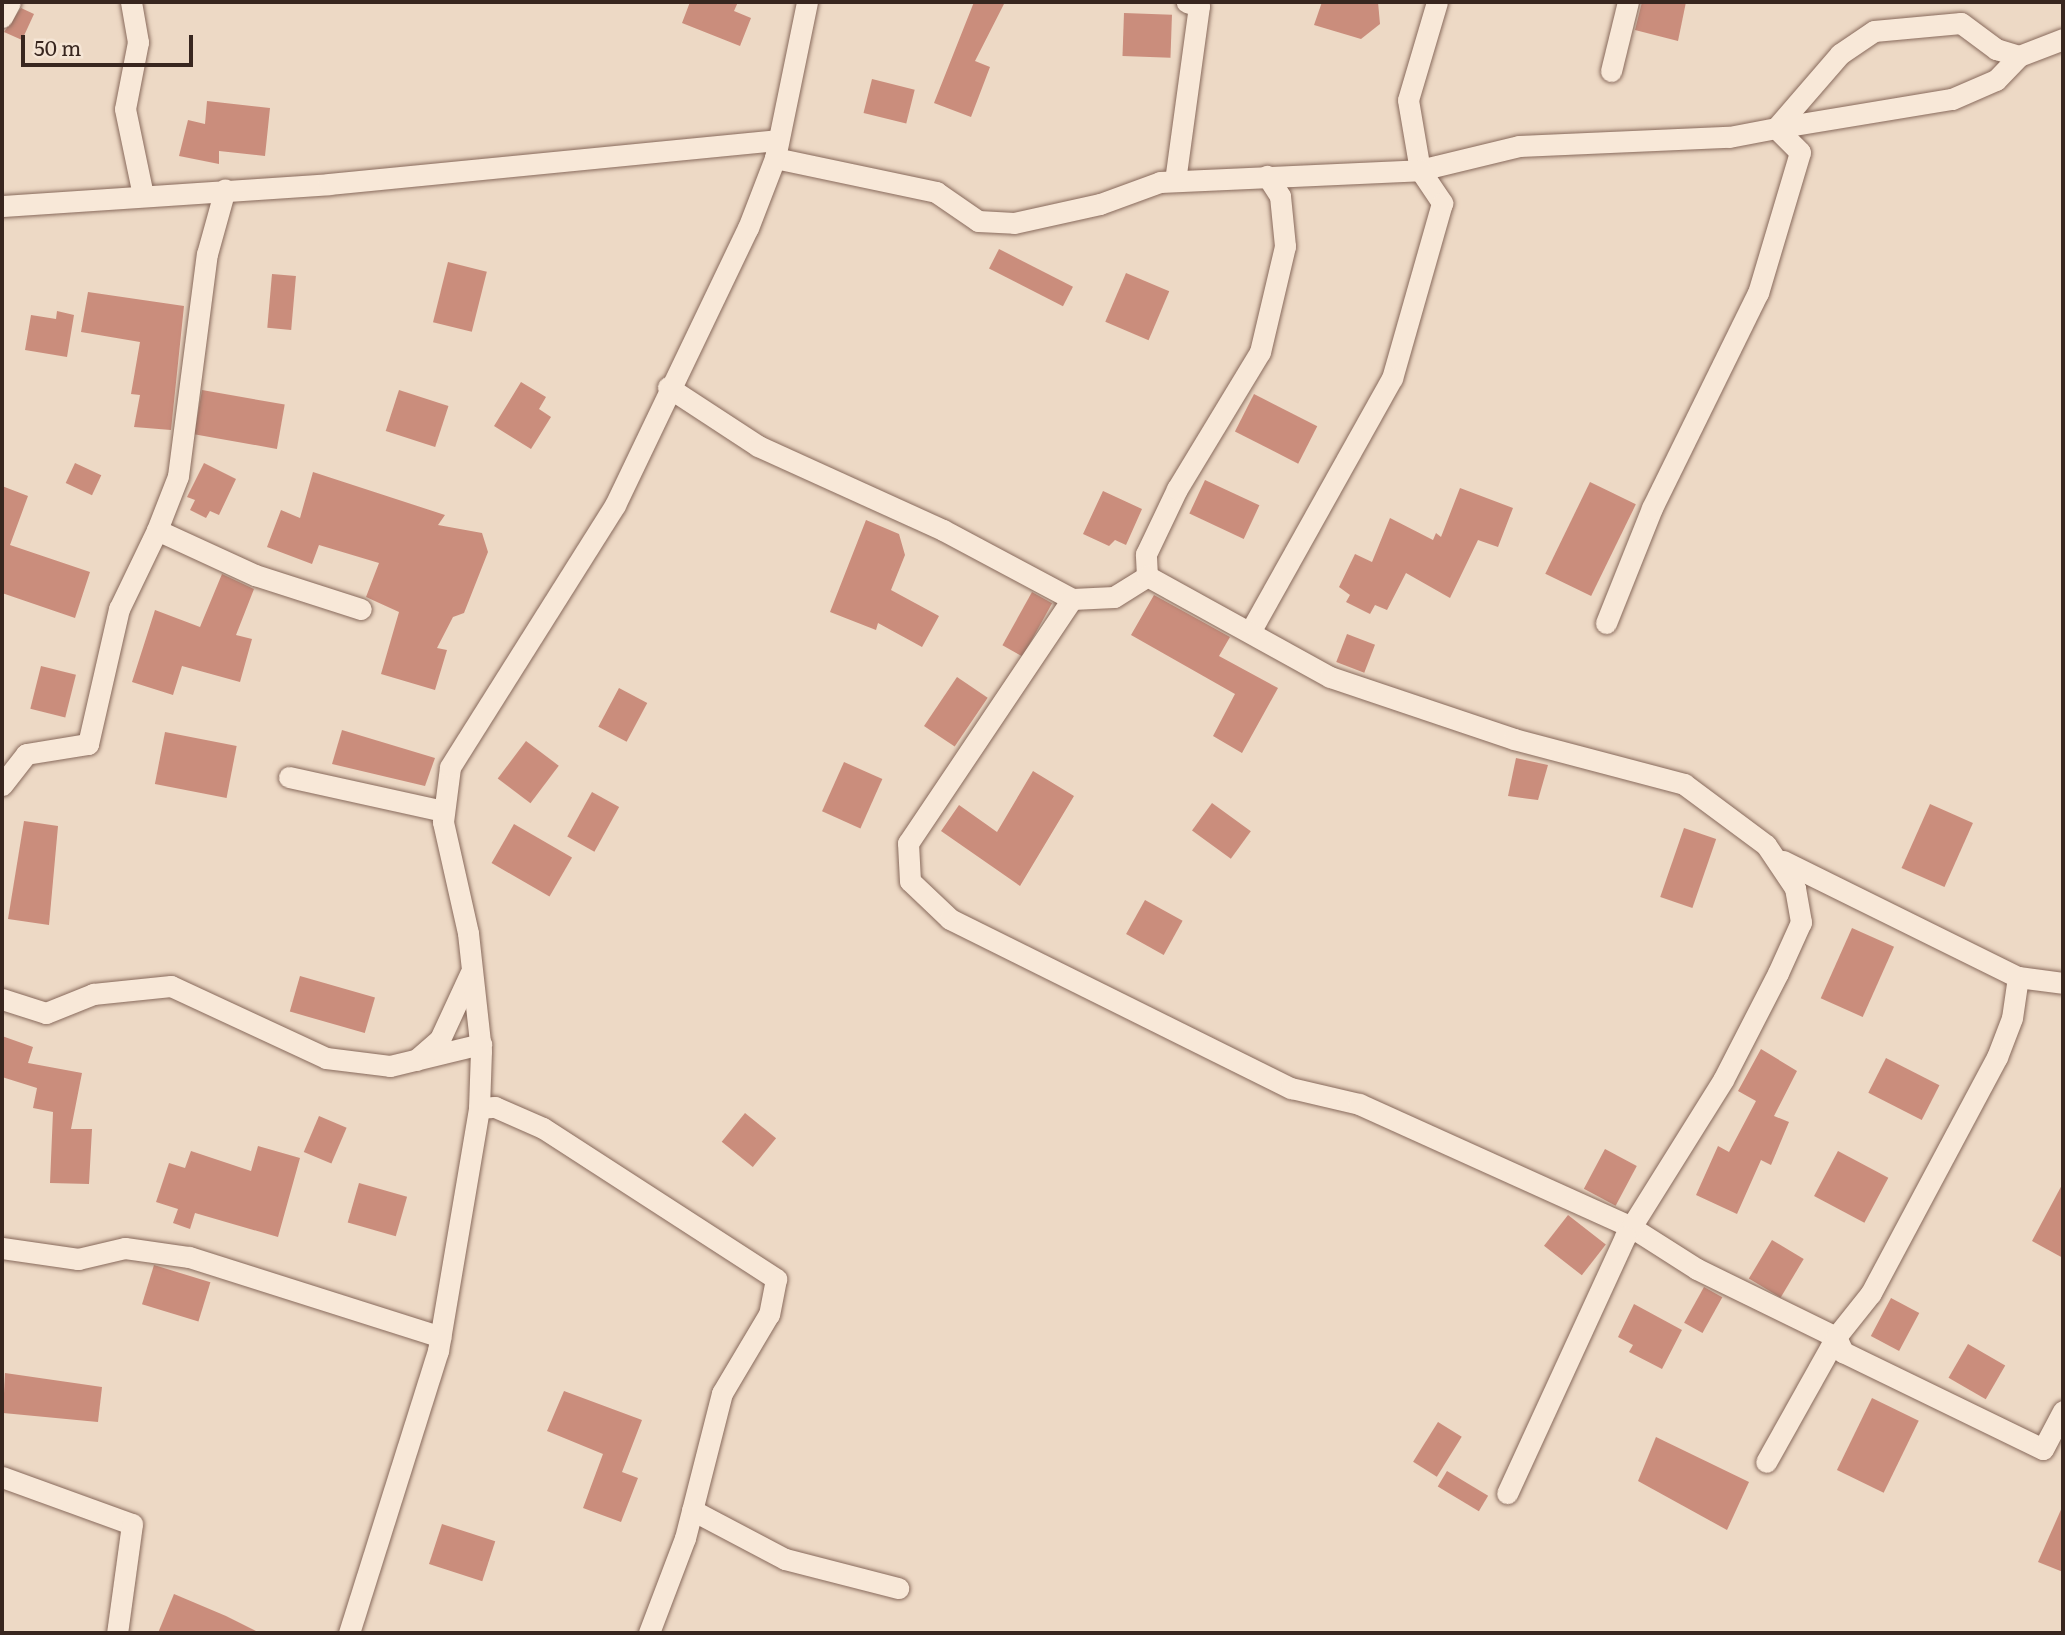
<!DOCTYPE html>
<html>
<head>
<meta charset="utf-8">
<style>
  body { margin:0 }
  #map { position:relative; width:2065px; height:1635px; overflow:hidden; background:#edd9c5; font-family:Literata,serif }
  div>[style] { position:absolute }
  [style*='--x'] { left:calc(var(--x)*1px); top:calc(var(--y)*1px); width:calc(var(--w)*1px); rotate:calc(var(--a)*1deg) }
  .building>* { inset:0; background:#ca8d7c; transform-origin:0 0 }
  .roads { filter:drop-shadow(0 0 2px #886a5c) drop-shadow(0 0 2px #886a5c) }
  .street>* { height:21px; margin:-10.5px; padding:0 10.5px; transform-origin:10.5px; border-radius:10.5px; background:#f8e8d8 }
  span { translate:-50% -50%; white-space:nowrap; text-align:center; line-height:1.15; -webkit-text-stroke:5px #f5e5d5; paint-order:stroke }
  .frame { position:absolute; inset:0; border:4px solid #38261f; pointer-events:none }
  .scale { position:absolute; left:21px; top:35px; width:172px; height:32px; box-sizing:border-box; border:4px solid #38261f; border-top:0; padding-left:9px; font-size:21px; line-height:24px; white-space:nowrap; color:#38261f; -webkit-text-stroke:5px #f5e5d5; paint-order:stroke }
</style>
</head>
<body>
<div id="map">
  <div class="building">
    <i style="clip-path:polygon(690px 2px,738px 2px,734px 11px,751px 18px,740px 46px,682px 23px)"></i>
    <i style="clip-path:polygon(974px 2px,1005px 2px,975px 61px,990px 67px,971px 117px,934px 103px)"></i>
    <i style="clip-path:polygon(1322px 2px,1378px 2px,1380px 24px,1361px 39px,1314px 25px)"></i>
    <i style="clip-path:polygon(1642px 2px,1686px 2px,1678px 41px,1635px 30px)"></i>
    <i style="clip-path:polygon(21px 8px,34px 14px,22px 40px,4px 32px)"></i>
    <i style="left:1124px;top:13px;width:48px;height:43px;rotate:2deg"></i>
    <i style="left:872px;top:79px;width:44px;height:35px;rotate:14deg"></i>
    <i style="clip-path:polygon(207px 101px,270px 108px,265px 156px,219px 151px,219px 164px,179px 156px,188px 120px,205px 124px)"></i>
    <i style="left:999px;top:249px;width:83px;height:22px;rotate:27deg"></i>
    <i style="left:448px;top:262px;width:40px;height:62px;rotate:14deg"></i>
    <i style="left:1126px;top:273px;width:47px;height:53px;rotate:23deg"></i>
    <i style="left:272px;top:274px;width:24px;height:54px;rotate:5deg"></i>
    <i style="clip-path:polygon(88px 292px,184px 306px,171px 430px,134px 427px,140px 395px,131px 394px,140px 342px,81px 332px)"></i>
    <i style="clip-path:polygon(57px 311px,74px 315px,67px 357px,25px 350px,31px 315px,56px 319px)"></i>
    <i style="clip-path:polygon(521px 382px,546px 397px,539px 409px,551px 417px,531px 449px,494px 426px)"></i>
    <i style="left:202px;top:390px;width:84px;height:45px;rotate:10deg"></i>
    <i style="left:399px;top:390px;width:52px;height:43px;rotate:18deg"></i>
    <i style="left:1254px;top:394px;width:71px;height:42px;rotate:27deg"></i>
    <i style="left:75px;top:463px;width:29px;height:22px;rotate:25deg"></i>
    <i style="clip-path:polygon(204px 463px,236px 479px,219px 515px,210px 511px,206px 518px,190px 510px,195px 500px,187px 497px)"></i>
    <i style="clip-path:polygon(313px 472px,445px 515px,438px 525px,482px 533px,488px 552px,464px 613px,453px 617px,437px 648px,447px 650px,435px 690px,381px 674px,399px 612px,366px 597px,379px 563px,319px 545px,312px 564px,267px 547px,281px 510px,300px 518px)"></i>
    <i style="left:1205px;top:480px;width:60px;height:37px;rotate:25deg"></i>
    <i style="left:1590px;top:482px;width:51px;height:102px;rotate:26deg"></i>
    <i style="clip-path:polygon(2px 486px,28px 496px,10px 545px,90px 572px,75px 618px,2px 593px)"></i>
    <i style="clip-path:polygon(1460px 488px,1513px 508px,1498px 547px,1478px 540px,1450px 598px,1406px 573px,1387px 610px,1375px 605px,1370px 614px,1346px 602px,1350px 595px,1339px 587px,1355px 554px,1372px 562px,1390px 518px,1433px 540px,1436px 533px,1441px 537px)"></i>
    <i style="clip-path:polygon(1103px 491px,1142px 509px,1126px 545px,1115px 540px,1109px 546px,1083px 534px)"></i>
    <i style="clip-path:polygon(866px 520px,899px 534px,905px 555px,891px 590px,939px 616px,922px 647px,878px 623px,876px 630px,830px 612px)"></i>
    <i style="clip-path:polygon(222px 574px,254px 589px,236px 635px,252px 639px,240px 682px,182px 666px,173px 695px,132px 682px,155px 610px,200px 627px)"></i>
    <i style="left:1032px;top:592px;width:23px;height:61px;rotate:29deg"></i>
    <i style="clip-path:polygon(1154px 595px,1230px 637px,1219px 656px,1278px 688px,1242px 753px,1213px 736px,1235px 694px,1131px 635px)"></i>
    <i style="left:1347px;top:634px;width:30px;height:30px;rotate:21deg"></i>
    <i style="left:41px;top:666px;width:36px;height:44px;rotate:14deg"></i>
    <i style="left:957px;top:677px;width:37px;height:59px;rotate:34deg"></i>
    <i style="left:619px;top:688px;width:32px;height:44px;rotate:28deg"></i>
    <i style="clip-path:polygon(342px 730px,435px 758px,425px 786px,332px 764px)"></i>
    <i style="left:165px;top:732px;width:73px;height:53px;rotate:11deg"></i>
    <i style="left:526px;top:741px;width:41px;height:47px;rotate:37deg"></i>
    <i style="clip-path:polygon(1516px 758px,1548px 765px,1538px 800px,1508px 796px)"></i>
    <i style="left:844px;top:762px;width:42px;height:54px;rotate:24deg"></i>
    <i style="clip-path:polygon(1033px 771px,1074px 796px,1020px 886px,941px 831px,959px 805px,997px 832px)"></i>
    <i style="left:592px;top:792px;width:31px;height:51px;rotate:29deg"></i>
    <i style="left:1212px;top:803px;width:48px;height:34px;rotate:36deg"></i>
    <i style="left:1930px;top:804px;width:47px;height:70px;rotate:24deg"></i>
    <i style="clip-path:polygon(24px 821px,58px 826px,49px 925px,8px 919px)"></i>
    <i style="left:514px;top:824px;width:67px;height:45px;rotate:30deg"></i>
    <i style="left:1684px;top:828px;width:34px;height:73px;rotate:19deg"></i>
    <i style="left:1145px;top:900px;width:43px;height:39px;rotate:29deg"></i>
    <i style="left:1852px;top:928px;width:46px;height:77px;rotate:24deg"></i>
    <i style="left:300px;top:976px;width:78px;height:37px;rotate:16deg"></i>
    <i style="clip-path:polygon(2px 1036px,33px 1047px,28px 1063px,82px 1073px,71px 1129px,92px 1129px,89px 1184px,50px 1183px,53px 1112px,33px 1108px,37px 1088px,2px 1077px)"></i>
    <i style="clip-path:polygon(1761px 1049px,1797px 1071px,1774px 1116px,1789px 1122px,1771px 1165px,1761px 1160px,1737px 1214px,1696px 1195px,1718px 1146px,1729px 1152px,1756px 1101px,1738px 1091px)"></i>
    <i style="left:1886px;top:1058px;width:60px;height:39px;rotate:27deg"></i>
    <i style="left:745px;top:1113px;width:40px;height:37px;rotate:39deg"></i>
    <i style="left:319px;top:1116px;width:30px;height:39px;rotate:23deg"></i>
    <i style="clip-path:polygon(258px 1146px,300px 1158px,278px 1237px,195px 1213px,190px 1229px,173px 1223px,178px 1209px,156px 1202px,169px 1163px,185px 1168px,191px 1151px,251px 1171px)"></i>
    <i style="left:1605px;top:1149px;width:36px;height:45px;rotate:28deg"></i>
    <i style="left:1838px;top:1151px;width:57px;height:51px;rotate:28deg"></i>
    <i style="left:359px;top:1183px;width:50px;height:41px;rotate:16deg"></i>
    <i style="clip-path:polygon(2063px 1183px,2063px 1258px,2032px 1241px)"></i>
    <i style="left:1568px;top:1215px;width:48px;height:39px;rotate:38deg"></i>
    <i style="left:1772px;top:1240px;width:37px;height:45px;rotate:31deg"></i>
    <i style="left:154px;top:1265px;width:59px;height:41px;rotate:17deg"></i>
    <i style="left:1704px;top:1287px;width:21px;height:41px;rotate:29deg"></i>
    <i style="left:1891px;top:1298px;width:32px;height:43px;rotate:28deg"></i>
    <i style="clip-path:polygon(1634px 1304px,1682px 1330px,1662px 1369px,1629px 1352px,1633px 1345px,1618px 1337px)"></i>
    <i style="left:1968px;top:1344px;width:43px;height:39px;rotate:30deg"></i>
    <i style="clip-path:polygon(5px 1373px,102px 1387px,98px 1422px,3px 1413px)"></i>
    <i style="clip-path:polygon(564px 1391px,642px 1420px,622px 1472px,638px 1478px,621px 1522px,583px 1508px,603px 1454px,547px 1431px)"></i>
    <i style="left:1872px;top:1398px;width:52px;height:80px;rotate:26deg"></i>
    <i style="left:1438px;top:1422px;width:28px;height:47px;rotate:32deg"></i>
    <i style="clip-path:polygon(1656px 1437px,1749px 1482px,1727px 1530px,1638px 1481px)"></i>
    <i style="left:1447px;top:1471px;width:48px;height:18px;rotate:31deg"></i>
    <i style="clip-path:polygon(2063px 1505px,2063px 1572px,2038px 1562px)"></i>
    <i style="left:442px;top:1524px;width:56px;height:42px;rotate:18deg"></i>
    <i style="clip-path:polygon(174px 1594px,226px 1616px,260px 1633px,158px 1633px)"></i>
  </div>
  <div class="roads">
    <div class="street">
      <i style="--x:131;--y:2;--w:41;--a:80.1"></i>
      <i style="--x:138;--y:42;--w:68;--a:101"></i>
      <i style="--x:125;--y:109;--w:88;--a:78.2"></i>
      <i style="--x:1437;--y:2;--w:102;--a:106.5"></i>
      <i style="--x:1408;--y:100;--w:71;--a:80.3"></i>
      <i style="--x:1420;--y:170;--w:102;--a:-13.6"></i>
      <i style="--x:1519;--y:146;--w:210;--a:-2.5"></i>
      <i style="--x:1729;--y:137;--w:48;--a:-10.8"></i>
      <i style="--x:1776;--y:128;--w:98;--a:-49.1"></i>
      <i style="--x:1840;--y:54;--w:41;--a:-34.1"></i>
      <i style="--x:1874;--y:31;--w:87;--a:-5.3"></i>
      <i style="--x:1961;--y:23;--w:44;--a:36.6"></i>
      <i style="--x:1996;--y:49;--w:24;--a:17"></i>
      <i style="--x:2019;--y:56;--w:47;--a:-21.1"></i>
      <i style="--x:2;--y:17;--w:17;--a:-62"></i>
      <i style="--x:1611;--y:71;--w:71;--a:-76.2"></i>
      <i style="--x:1776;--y:128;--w:178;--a:-9.4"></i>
      <i style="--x:1952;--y:99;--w:48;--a:-23.4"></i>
      <i style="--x:1996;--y:80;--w:33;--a:-46"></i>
      <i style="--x:775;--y:158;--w:165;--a:11.9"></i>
      <i style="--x:936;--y:192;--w:51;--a:34.6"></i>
      <i style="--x:978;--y:221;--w:36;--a:3"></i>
      <i style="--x:1014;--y:223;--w:88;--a:-12.5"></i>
      <i style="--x:1100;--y:204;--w:64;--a:-20.1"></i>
      <i style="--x:1160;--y:182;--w:260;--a:-2.6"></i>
      <i style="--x:1420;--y:170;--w:40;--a:56"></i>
      <i style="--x:1442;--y:203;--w:182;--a:105.9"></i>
      <i style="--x:1392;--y:378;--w:287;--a:119.2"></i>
      <i style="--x:1175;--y:181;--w:177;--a:-82.2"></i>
      <i style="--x:1199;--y:6;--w:13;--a:-162"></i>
      <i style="--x:2;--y:206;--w:328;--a:-3.8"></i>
      <i style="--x:329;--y:184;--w:447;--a:-5.6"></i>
      <i style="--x:668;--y:387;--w:108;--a:33.2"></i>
      <i style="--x:758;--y:446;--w:203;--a:24.4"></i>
      <i style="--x:943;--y:530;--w:146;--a:28.1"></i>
      <i style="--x:1072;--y:599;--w:294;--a:123.9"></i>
      <i style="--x:908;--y:843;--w:38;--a:87"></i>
      <i style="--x:910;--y:881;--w:55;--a:43.5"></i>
      <i style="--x:950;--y:919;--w:381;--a:26.4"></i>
      <i style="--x:1291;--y:1088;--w:70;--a:13.2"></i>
      <i style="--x:1359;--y:1104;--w:299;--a:24.3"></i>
      <i style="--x:1631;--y:1227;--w:78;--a:32.5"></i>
      <i style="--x:1697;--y:1269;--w:155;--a:26.1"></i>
      <i style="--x:1836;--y:1337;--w:143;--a:119.2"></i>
      <i style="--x:157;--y:530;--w:58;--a:-68.7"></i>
      <i style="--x:178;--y:476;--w:224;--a:-82.6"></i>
      <i style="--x:207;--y:254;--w:67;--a:-74.5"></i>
      <i style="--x:1147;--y:576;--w:22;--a:-93"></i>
      <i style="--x:1146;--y:554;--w:72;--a:-64.5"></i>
      <i style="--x:1177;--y:489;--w:160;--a:-58.8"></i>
      <i style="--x:1260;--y:352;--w:109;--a:-76.7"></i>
      <i style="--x:1285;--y:246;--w:50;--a:-95.7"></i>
      <i style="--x:1280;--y:196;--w:24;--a:-123"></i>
      <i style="--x:1072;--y:599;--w:42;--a:-2.7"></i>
      <i style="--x:1114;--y:597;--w:39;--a:-32"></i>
      <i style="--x:1147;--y:576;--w:209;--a:28.9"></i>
      <i style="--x:1330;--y:677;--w:194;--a:18.6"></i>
      <i style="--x:1514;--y:739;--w:176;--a:14.8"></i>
      <i style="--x:1684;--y:784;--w:102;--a:36.6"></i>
      <i style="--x:1766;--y:845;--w:52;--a:56"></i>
      <i style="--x:1795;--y:888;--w:35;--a:80"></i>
      <i style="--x:1801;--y:922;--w:56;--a:114.3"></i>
      <i style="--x:1778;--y:973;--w:120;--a:117.2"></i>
      <i style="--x:1723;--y:1080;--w:185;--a:122"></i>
      <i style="--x:1625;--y:1237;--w:282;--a:114.7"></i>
      <i style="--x:1606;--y:623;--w:124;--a:-68.2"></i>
      <i style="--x:1652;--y:508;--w:240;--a:-63.8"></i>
      <i style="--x:1758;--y:293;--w:147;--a:-73.4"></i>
      <i style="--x:1800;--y:152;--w:34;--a:-135"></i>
      <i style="--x:289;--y:777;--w:158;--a:12.4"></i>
      <i style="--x:2;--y:785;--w:39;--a:-52"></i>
      <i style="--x:26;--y:754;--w:63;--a:-9.2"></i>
      <i style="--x:88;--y:744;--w:139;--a:-77.1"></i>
      <i style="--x:119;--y:609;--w:88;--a:-64.3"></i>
      <i style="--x:157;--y:530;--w:108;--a:24.7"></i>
      <i style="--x:255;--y:575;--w:111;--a:17.8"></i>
      <i style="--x:1783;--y:861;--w:262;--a:26.3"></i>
      <i style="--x:2018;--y:977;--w:41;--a:98.3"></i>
      <i style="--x:2012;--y:1018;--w:42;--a:111"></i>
      <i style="--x:1997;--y:1057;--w:268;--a:118.1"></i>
      <i style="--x:1871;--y:1293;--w:56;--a:128.5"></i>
      <i style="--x:1836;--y:1337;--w:17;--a:65"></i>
      <i style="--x:1843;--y:1352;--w:222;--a:25.9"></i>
      <i style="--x:2043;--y:1449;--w:43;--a:-62.2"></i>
      <i style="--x:2018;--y:977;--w:45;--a:7.6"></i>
      <i style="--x:2;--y:999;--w:46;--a:17.7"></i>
      <i style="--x:46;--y:1013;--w:51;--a:-22"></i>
      <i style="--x:93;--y:994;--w:78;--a:-5.9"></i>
      <i style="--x:171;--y:986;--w:171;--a:24.9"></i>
      <i style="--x:326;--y:1058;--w:64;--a:7.1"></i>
      <i style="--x:390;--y:1066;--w:94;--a:-13.6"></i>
      <i style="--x:416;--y:1060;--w:32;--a:-41"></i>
      <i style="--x:440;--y:1039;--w:72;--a:-65.2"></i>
      <i style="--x:479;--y:1108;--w:16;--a:-4"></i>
      <i style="--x:495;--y:1107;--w:52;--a:23.6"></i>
      <i style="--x:543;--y:1128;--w:278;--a:32.9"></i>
      <i style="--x:776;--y:1279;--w:36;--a:101"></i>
      <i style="--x:769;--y:1314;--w:92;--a:120.7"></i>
      <i style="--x:722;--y:1393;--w:150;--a:104.3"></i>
      <i style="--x:685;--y:1538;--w:102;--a:110.8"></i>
      <i style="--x:2;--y:1248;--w:77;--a:8.2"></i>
      <i style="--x:78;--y:1259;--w:48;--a:-13.2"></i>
      <i style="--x:125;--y:1248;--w:65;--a:8"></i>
      <i style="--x:189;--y:1257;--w:264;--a:17.6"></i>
      <i style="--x:2;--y:1477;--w:138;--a:19.9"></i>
      <i style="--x:132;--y:1524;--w:110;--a:97.8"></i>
      <i style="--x:692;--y:1510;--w:105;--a:27.8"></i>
      <i style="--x:785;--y:1559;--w:117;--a:14.4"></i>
      <i style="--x:349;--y:1633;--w:296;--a:-72.5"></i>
      <i style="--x:438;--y:1351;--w:246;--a:-80.4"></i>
      <i style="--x:479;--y:1108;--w:57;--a:-88"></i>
      <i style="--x:481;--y:1051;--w:119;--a:-96.3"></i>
      <i style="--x:468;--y:933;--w:114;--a:-102.7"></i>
      <i style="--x:443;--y:822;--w:55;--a:-82.7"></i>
      <i style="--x:450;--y:767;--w:310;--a:-57.8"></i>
      <i style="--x:615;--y:505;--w:307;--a:-64.4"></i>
      <i style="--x:748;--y:228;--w:75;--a:-68.9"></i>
      <i style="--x:775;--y:158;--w:159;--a:-78.4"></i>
    </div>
  </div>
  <div class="frame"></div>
  <div class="scale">50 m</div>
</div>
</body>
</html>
